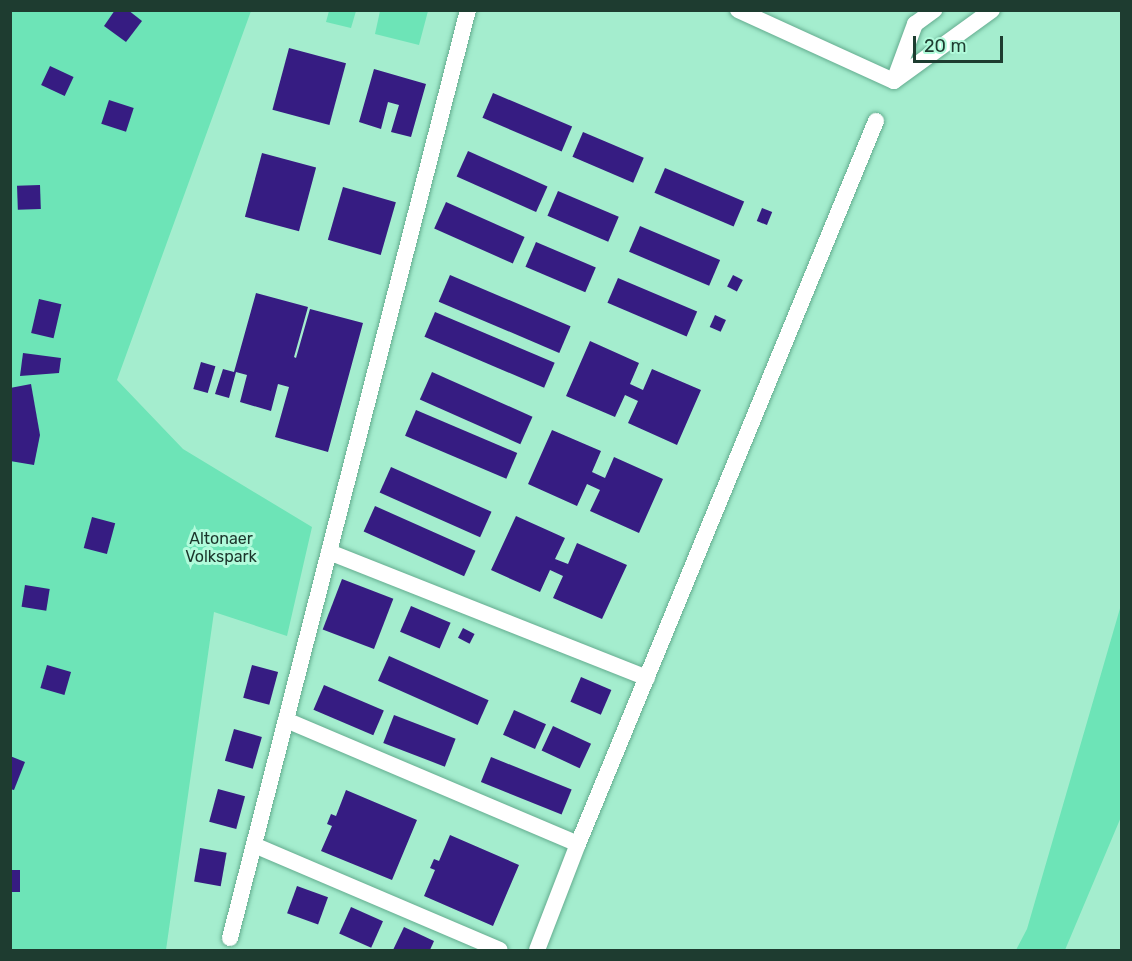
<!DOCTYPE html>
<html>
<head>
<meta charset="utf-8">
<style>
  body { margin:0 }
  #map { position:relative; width:1132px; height:961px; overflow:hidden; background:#a4edce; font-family:Rubik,sans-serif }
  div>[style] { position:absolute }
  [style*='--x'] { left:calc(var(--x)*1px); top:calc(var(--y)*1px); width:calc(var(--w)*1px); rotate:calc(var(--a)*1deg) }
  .green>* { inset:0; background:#6de4b7 }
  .building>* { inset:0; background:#361c82; transform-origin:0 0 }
  .roads { filter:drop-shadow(0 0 2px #64ac8f) drop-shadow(0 0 2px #64ac8f) }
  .lane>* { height:16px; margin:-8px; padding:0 8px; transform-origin:8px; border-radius:8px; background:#fff }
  span { translate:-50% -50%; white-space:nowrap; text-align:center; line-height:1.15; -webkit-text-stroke:6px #b1fbdb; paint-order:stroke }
  .park-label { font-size:16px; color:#1b352b }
  .frame { position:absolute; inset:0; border:12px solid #1e3c30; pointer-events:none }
  .scale { position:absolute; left:913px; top:36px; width:90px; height:27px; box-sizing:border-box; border:3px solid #1e3c30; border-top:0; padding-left:8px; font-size:18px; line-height:21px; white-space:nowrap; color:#1e3c30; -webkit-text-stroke:4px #b1fbdb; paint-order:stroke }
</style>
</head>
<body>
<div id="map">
  <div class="green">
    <i style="clip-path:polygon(10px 11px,251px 11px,117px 380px,183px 449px,312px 527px,287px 636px,214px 612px,166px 950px,11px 950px)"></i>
    <i style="clip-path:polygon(329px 11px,356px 11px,351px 28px,326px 22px)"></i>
    <i style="clip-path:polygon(380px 11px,428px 11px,419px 45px,375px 34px)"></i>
    <i style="clip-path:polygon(1121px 605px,1121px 817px,1065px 950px,1016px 950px,1027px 929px)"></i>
  </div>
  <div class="building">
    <i style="clip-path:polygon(115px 10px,128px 10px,142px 21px,126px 42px,104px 26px)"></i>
    <i style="left:289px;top:48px;width:59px;height:64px;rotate:15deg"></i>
    <i style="left:50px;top:66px;width:26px;height:21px;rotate:25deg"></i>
    <i style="clip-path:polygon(374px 69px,426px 84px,411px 137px,391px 132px,399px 105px,388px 102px,381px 129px,359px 122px)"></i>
    <i style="left:493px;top:93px;width:86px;height:27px;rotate:23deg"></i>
    <i style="left:109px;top:100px;width:26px;height:25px;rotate:18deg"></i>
    <i style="left:583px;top:132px;width:66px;height:27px;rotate:23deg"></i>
    <i style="left:468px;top:151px;width:87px;height:28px;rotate:24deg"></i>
    <i style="left:262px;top:153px;width:56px;height:66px;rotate:15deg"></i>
    <i style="left:665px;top:168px;width:86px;height:27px;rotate:23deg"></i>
    <i style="left:40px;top:185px;width:24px;height:23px;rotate:88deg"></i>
    <i style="left:343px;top:187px;width:55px;height:55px;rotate:16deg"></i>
    <i style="left:558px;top:191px;width:66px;height:27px;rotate:23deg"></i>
    <i style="left:446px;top:202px;width:86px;height:29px;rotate:24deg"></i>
    <i style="left:762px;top:208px;width:11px;height:14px;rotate:22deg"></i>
    <i style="left:640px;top:226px;width:87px;height:28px;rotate:23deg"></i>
    <i style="left:536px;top:242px;width:65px;height:27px;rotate:23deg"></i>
    <i style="left:450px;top:275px;width:131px;height:29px;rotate:23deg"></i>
    <i style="left:733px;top:275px;width:11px;height:13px;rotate:27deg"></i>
    <i style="left:618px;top:278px;width:86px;height:27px;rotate:23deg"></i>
    <i style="clip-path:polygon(256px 293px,308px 307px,294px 357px,296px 358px,310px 309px,363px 323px,328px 452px,275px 437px,289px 387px,278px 384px,271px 411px,240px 402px,247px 375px,236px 372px,229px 398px,215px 394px,223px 369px,234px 372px)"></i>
    <i style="left:39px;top:299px;width:23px;height:35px;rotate:13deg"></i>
    <i style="left:435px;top:312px;width:130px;height:27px;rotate:23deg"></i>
    <i style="left:715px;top:315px;width:12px;height:13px;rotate:24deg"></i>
    <i style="clip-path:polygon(590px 341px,639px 363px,630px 384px,643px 390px,652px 369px,701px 390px,677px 445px,628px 423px,638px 401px,625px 395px,615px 417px,566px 396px)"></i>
    <i style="clip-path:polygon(23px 353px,61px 358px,59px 373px,20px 376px)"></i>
    <i style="left:201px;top:362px;width:15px;height:28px;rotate:16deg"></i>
    <i style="left:432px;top:372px;width:110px;height:30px;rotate:24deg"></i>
    <i style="clip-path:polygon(31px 384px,40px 435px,34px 465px,10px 461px,10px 388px)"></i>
    <i style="left:416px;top:410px;width:110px;height:28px;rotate:23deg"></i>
    <i style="clip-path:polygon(552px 430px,601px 451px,592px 472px,605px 478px,614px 457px,663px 479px,639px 533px,590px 511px,600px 490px,587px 484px,577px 506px,528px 484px)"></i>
    <i style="left:391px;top:467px;width:110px;height:28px;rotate:24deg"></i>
    <i style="left:375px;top:506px;width:110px;height:28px;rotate:24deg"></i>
    <i style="clip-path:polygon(516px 516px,565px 538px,555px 559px,568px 564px,577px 543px,627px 565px,602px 619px,553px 598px,563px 576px,550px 570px,540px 592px,491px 570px)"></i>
    <i style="left:92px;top:517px;width:24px;height:32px;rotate:15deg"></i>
    <i style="left:342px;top:579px;width:55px;height:54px;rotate:21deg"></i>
    <i style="left:25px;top:585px;width:25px;height:22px;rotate:9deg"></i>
    <i style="left:411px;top:606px;width:43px;height:28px;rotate:23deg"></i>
    <i style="left:463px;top:628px;width:13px;height:11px;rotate:27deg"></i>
    <i style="left:389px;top:656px;width:109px;height:27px;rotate:24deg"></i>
    <i style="left:47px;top:665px;width:25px;height:24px;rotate:16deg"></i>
    <i style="left:252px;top:665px;width:27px;height:34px;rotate:15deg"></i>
    <i style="left:581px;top:677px;width:33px;height:27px;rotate:23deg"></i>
    <i style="left:324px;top:685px;width:65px;height:27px;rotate:23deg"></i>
    <i style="left:514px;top:710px;width:35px;height:27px;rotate:24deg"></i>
    <i style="left:394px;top:715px;width:66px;height:30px;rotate:21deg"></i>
    <i style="left:553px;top:726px;width:42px;height:27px;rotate:25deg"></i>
    <i style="left:234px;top:729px;width:29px;height:33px;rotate:16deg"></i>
    <i style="clip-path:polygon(10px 756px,25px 762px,14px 790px,10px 789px)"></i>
    <i style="left:491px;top:757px;width:87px;height:27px;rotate:22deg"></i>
    <i style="left:218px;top:789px;width:28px;height:34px;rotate:15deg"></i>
    <i style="clip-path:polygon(346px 790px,417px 820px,392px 880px,321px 851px,332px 826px,327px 824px,331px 814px,336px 816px)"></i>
    <i style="clip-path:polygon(450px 835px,519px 865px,493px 926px,424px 896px,435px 870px,430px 868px,434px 859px,439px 861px)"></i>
    <i style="left:200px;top:848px;width:27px;height:34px;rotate:10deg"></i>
    <i style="left:10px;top:870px;width:10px;height:22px"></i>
    <i style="left:297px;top:886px;width:33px;height:29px;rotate:20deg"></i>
    <i style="left:351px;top:907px;width:35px;height:29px;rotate:24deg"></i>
    <i style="clip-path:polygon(404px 927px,434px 941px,430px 950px,393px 950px)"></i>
  </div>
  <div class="roads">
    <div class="lane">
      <i style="--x:738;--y:10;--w:171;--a:24.5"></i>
      <i style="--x:894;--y:81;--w:121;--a:-35.9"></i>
      <i style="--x:894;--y:81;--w:61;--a:-69.8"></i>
      <i style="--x:915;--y:24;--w:24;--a:-36"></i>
      <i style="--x:329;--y:552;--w:342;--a:21.6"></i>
      <i style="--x:286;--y:720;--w:317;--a:23"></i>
      <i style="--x:254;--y:845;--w:267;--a:23.1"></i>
      <i style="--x:230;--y:938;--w:958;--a:-75.62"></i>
      <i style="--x:537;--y:950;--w:114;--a:-68.9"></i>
      <i style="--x:578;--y:844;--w:782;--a:-67.6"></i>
    </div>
  </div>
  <div class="park-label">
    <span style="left:221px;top:548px">Altonaer<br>Volkspark</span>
  </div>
  <div class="frame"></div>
  <div class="scale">20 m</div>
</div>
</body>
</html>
